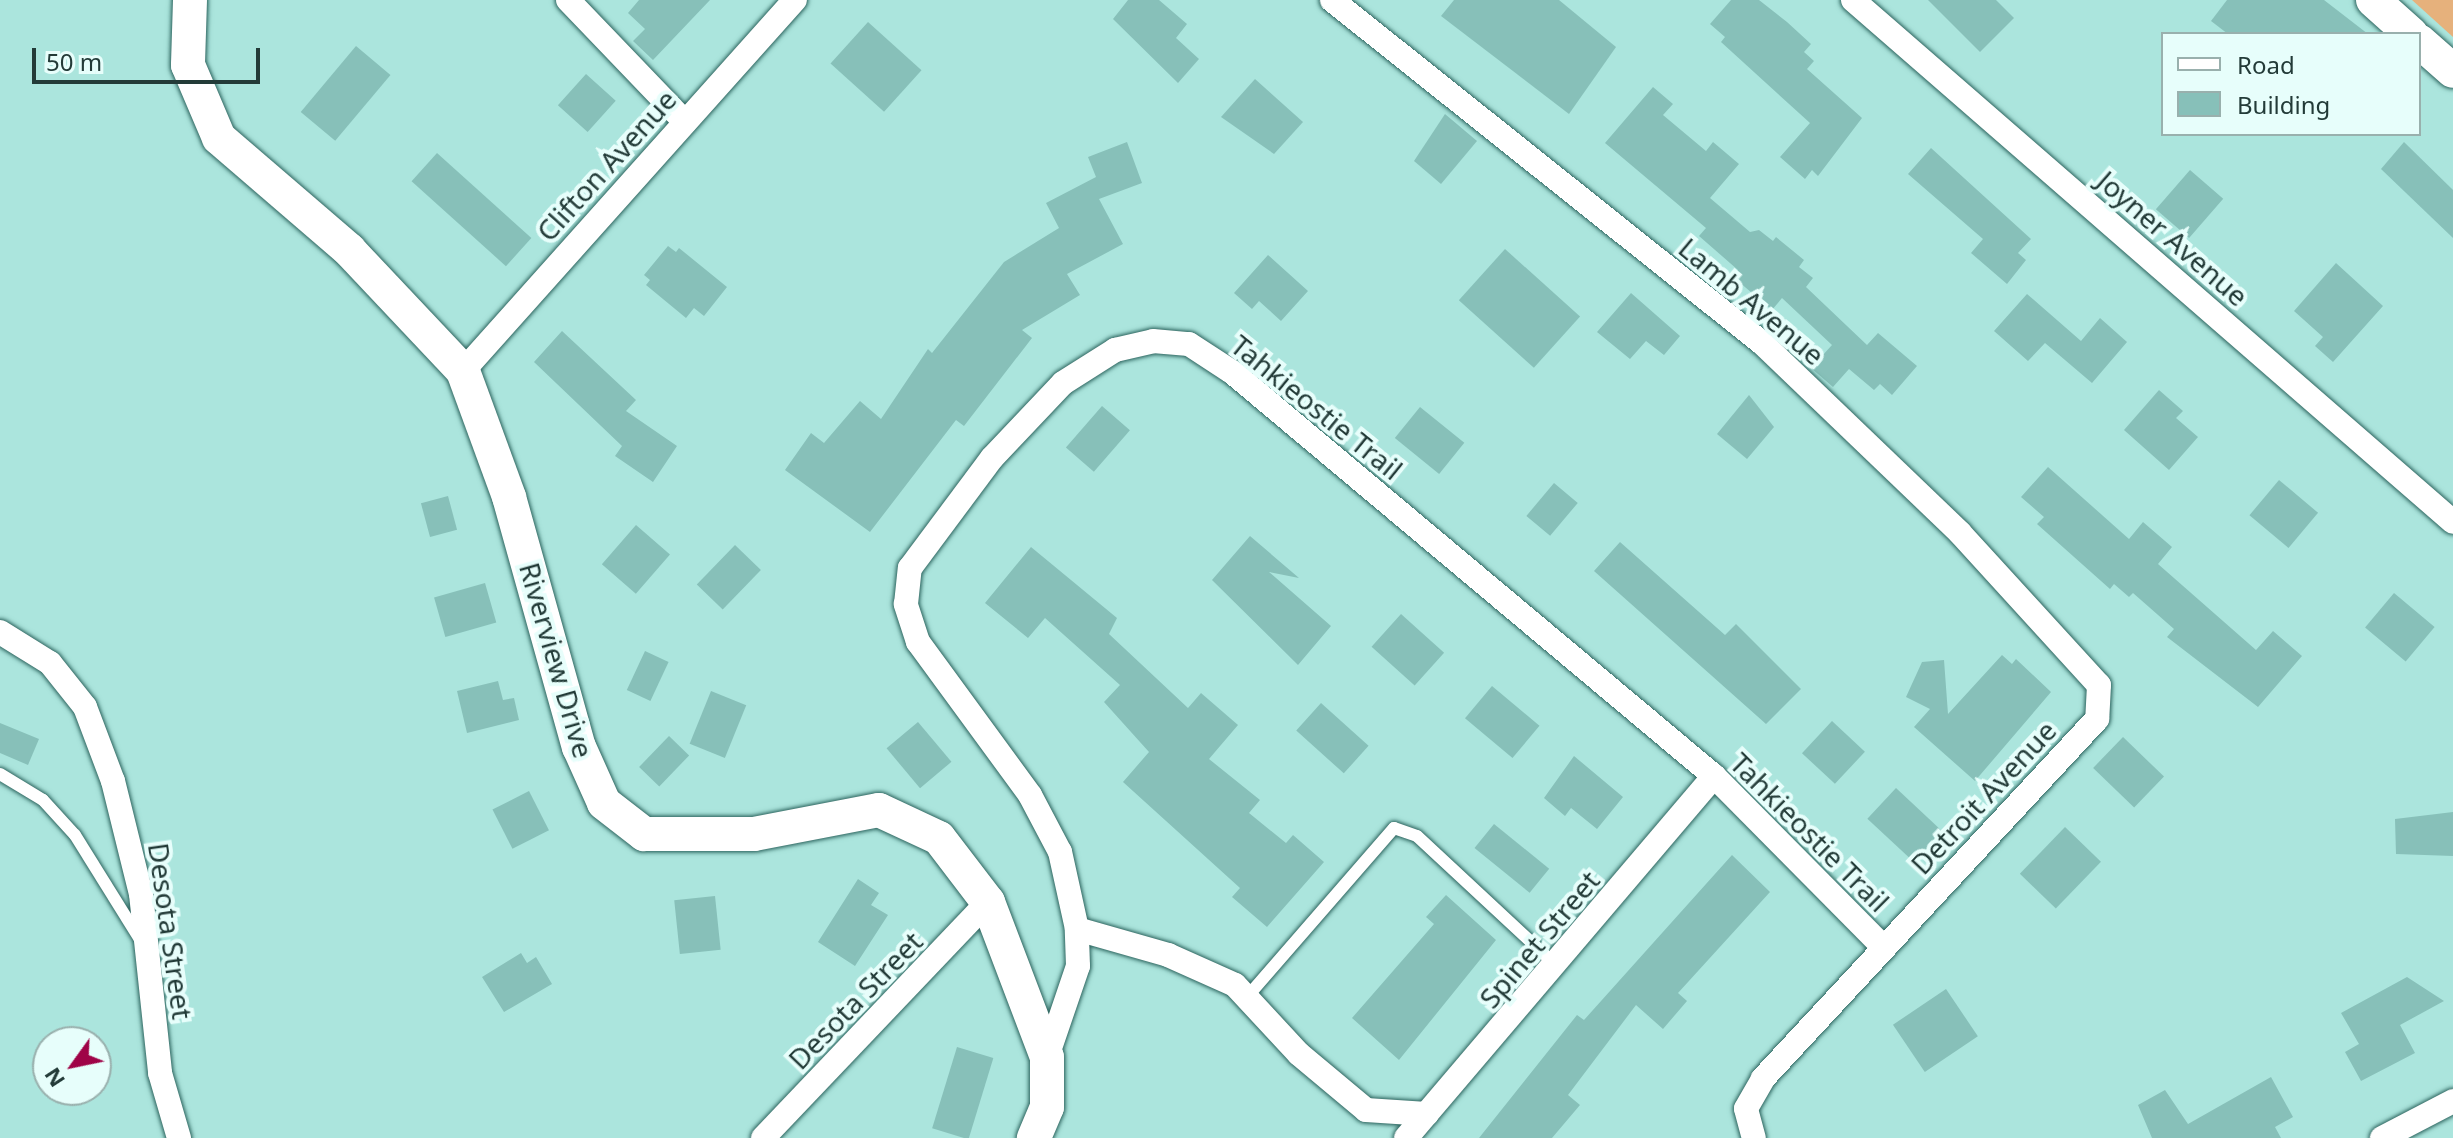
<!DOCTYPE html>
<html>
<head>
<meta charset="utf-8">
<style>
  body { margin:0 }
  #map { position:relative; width:2453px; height:1138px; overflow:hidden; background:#abe5dd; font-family:"Noto Sans",sans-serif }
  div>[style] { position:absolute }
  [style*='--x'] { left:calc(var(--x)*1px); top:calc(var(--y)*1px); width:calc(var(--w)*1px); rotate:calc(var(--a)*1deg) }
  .green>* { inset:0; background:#e6b17c }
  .building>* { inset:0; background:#87c0b9; transform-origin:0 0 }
  .roads { filter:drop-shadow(0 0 2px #2c645e) drop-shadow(0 0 2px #2c645e) }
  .lane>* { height:12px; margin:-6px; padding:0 6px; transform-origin:6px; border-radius:6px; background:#fff }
  .street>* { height:24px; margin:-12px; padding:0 12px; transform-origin:12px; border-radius:12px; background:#fff }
  .secondary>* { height:34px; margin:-17px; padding:0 17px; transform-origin:17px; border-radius:17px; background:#fff }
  span { translate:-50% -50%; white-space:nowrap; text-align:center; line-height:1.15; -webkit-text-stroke:8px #e7fefb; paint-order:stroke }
  .street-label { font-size:28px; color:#233b38 }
  .legend { position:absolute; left:2161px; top:32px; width:260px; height:104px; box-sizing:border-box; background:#e7fefb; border:2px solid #99b0ad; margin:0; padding:10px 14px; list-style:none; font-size:24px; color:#233b38 }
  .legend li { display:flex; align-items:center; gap:16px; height:40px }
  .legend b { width:40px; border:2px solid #99b0ad }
  .north { position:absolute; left:32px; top:1026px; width:80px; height:80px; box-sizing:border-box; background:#e7fefb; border:2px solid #99b0ad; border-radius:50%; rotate:237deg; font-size:22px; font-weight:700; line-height:32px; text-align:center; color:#233b38 }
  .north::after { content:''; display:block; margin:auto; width:28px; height:36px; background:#9f0347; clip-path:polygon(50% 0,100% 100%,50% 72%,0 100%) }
  .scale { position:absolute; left:32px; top:48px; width:228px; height:36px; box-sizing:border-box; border:4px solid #233b38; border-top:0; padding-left:10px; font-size:24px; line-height:28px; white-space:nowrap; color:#233b38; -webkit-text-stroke:6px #e7fefb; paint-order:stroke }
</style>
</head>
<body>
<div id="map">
  <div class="green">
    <i style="clip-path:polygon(2412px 0,2453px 0,2453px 37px)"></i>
  </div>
  <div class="building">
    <i style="clip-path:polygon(639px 0,710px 0,653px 60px,633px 41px,645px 29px,628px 13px)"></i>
    <i style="clip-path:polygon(1128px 0,1159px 0,1187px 24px,1176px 38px,1199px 59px,1178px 83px,1113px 19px)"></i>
    <i style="clip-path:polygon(1454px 0,1559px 0,1616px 47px,1569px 114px,1441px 16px)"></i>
    <i style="clip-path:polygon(1731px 0,1759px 0,1787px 22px,1811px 44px,1804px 52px,1814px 61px,1807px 69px,1862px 118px,1818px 176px,1812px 170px,1805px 179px,1780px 157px,1810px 123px,1721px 42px,1725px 37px,1710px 24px)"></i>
    <i style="clip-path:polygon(1928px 0,1996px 0,2014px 18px,1980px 52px)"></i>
    <i style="clip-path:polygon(2227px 0,2324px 0,2368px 34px,2228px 34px,2211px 21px)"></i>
    <i style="left:868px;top:22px;width:72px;height:56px;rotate:42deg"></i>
    <i style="left:356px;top:46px;width:45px;height:86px;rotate:40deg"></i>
    <i style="left:586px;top:74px;width:40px;height:42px;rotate:42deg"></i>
    <i style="clip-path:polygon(1255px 79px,1303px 122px,1274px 154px,1221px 117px)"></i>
    <i style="clip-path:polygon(1653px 87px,1673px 104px,1663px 115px,1706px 151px,1713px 142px,1739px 164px,1710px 198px,1750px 232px,1759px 230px,1773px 241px,1776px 237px,1804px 260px,1799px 267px,1813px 278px,1806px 287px,1867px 345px,1878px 333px,1917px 366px,1892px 395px,1880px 384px,1874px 390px,1849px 369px,1833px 387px,1811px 368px,1832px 345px,1782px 298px,1772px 310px,1732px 276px,1738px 270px,1699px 236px,1706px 228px,1605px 143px)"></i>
    <i style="clip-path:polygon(1445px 114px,1477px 141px,1441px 184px,1414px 161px)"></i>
    <i style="clip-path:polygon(1127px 142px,1142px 183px,1099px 199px,1123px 244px,1067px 274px,1080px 295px,1022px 330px,1032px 338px,964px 426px,956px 420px,870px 532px,785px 470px,811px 433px,824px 443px,860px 401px,881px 419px,928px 349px,932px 353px,1004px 262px,1059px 228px,1046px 203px,1096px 177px,1088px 157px)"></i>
    <i style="clip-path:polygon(2404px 142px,2453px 190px,2453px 238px,2381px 169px)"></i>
    <i style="clip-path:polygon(1931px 148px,2031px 239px,2018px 253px,2026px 260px,2007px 284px,1971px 253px,1983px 239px,1908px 174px)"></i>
    <i style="left:437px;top:153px;width:127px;height:38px;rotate:42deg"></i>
    <i style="left:2190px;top:170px;width:44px;height:52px;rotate:41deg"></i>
    <i style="clip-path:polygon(668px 246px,676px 252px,679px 248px,727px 287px,704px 316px,694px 308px,686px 318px,646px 285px,650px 280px,644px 275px)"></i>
    <i style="left:1505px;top:249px;width:101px;height:69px;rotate:42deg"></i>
    <i style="clip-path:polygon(1268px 255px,1308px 291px,1281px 321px,1259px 301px,1252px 309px,1234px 293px)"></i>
    <i style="clip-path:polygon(2336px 263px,2383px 306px,2333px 362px,2315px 346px,2323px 337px,2294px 311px)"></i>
    <i style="clip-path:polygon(1631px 293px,1680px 336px,1664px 355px,1646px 341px,1630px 359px,1597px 332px)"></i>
    <i style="clip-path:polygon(2027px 294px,2081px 341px,2100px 318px,2127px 342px,2092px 383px,2045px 343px,2028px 361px,1994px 331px)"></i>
    <i style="clip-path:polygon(562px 331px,636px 400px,626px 411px,677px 446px,653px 482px,615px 456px,622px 446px,534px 362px)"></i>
    <i style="clip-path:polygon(2159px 390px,2183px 411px,2176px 418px,2198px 437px,2169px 470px,2124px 430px)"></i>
    <i style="clip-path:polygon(1749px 395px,1774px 427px,1747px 459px,1717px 434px)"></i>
    <i style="left:1102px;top:406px;width:37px;height:55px;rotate:41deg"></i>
    <i style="left:1420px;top:407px;width:57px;height:40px;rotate:39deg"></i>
    <i style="clip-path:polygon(2048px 467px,2129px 539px,2143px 522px,2172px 547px,2158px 564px,2256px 650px,2273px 631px,2302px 656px,2258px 707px,2167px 637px,2174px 629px,2133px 593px,2129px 597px,2114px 584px,2110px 589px,2037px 524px,2044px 517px,2021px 497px)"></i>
    <i style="left:2279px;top:480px;width:51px;height:46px;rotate:40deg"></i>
    <i style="left:1554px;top:483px;width:31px;height:43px;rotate:40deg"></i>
    <i style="left:448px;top:496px;width:35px;height:28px;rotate:75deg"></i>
    <i style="left:636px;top:525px;width:45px;height:52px;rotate:41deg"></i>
    <i style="clip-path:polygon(1250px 536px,1299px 578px,1269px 572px,1331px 626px,1298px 665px,1212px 580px)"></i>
    <i style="clip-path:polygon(1620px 542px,1725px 635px,1736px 624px,1801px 689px,1766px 724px,1594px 571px)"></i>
    <i style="left:735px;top:545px;width:36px;height:55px;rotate:44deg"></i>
    <i style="clip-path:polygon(1031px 547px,1117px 618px,1109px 634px,1188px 708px,1201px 693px,1238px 725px,1209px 759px,1260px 800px,1249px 813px,1286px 843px,1293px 835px,1324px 862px,1267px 927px,1232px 897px,1240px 888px,1123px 782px,1149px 752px,1104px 702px,1120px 685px,1045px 618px,1028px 638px,985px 603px)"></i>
    <i style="left:485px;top:583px;width:41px;height:53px;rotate:74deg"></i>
    <i style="left:2394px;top:593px;width:53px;height:45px;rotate:40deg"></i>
    <i style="left:1401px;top:614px;width:58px;height:44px;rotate:42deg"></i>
    <i style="left:645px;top:651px;width:26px;height:43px;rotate:25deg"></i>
    <i style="clip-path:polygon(2002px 655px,2012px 664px,2016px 659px,2051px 692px,1975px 781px,1914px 727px,1930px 709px,1906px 697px,1922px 662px,1944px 660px,1948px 714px)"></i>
    <i style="clip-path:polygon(498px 681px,503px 700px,514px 698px,519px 720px,467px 733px,457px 691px)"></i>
    <i style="left:1492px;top:686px;width:62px;height:42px;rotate:40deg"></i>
    <i style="left:711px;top:691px;width:38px;height:57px;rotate:22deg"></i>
    <i style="left:1321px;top:703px;width:64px;height:37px;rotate:42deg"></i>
    <i style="left:1832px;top:721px;width:45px;height:44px;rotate:43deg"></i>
    <i style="left:918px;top:722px;width:52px;height:41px;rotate:50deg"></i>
    <i style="clip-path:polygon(0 723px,39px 739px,28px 765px,0 753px)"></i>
    <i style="left:669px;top:736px;width:28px;height:43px;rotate:44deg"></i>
    <i style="left:2123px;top:737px;width:57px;height:43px;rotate:44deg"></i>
    <i style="clip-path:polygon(1574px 756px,1623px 797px,1597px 829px,1571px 808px,1565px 816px,1544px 798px)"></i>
    <i style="left:1896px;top:788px;width:64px;height:42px;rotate:43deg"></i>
    <i style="left:529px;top:791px;width:44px;height:41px;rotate:63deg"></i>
    <i style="clip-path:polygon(2453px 812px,2453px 856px,2396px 854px,2395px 819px)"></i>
    <i style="left:1494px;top:824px;width:71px;height:31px;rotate:39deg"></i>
    <i style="left:2065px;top:827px;width:50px;height:65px;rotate:44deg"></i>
    <i style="clip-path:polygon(1732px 855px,1770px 892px,1678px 993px,1687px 1001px,1663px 1029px,1636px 1005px,1568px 1095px,1580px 1105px,1552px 1138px,1479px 1138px,1577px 1015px,1584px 1020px)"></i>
    <i style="clip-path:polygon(858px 879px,879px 893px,871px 905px,888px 915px,855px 966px,818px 942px)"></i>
    <i style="clip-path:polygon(1446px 895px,1496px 940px,1399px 1060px,1352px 1018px,1434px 924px,1426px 917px)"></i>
    <i style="left:715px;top:896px;width:54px;height:41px;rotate:84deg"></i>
    <i style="clip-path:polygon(521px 953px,527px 963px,536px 957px,552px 984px,504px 1012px,482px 977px)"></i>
    <i style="clip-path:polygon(2407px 977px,2444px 1001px,2400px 1025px,2415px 1053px,2361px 1081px,2345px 1052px,2359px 1044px,2341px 1013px)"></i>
    <i style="left:1946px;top:989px;width:57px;height:64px;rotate:56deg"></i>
    <i style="left:957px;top:1047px;width:38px;height:85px;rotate:17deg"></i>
    <i style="clip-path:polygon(2271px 1077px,2293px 1117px,2275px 1127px,2281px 1138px,2152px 1138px,2138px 1105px,2165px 1090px,2188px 1124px)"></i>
  </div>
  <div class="roads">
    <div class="lane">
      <i style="--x:0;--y:774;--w:50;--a:31.2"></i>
      <i style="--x:43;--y:800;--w:47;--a:47.6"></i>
      <i style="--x:75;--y:835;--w:121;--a:58.1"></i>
      <i style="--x:1247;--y:997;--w:224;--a:-49"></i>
      <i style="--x:1394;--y:828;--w:24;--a:19"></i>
      <i style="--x:1417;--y:836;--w:190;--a:42.9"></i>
    </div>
    <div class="street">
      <i style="--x:568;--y:0;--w:169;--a:46.2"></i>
      <i style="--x:1332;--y:0;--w:550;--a:38.58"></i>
      <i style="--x:1762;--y:343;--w:274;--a:43.8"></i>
      <i style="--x:1960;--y:533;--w:206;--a:47.6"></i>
      <i style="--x:2099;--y:685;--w:34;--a:93"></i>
      <i style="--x:2097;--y:719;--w:491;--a:132.9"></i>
      <i style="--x:1763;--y:1079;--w:34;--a:120"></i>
      <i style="--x:1746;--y:1109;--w:30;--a:75"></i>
      <i style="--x:1853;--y:0;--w:795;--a:41.02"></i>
      <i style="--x:463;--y:371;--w:498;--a:-48.2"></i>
      <i style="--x:0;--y:632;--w:59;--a:31.8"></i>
      <i style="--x:50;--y:663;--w:56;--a:51.5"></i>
      <i style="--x:85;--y:707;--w:79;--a:69.3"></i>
      <i style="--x:113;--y:781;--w:116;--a:76.1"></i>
      <i style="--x:141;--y:894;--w:180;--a:83.9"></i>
      <i style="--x:160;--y:1073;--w:68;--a:73.7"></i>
      <i style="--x:1077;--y:929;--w:95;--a:15.9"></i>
      <i style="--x:1168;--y:955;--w:73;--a:24.1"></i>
      <i style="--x:1235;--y:985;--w:94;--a:47.2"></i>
      <i style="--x:1299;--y:1054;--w:87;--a:39.9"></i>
      <i style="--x:1366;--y:1110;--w:61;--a:3.8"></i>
      <i style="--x:1047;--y:1057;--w:96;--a:-71.2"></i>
      <i style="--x:1078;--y:966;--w:37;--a:-92"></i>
      <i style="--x:1077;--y:929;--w:79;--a:-102.4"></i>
      <i style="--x:1060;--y:852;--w:64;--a:-117.8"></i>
      <i style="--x:1030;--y:795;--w:190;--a:-126.2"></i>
      <i style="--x:918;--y:642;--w:40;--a:-108"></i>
      <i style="--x:906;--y:604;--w:36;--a:-84"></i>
      <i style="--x:910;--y:568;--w:137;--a:-53.3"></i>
      <i style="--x:992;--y:458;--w:103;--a:-46.6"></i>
      <i style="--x:1063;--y:383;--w:62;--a:-32.4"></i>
      <i style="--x:1115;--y:350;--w:39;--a:-13"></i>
      <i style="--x:1153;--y:341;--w:36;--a:5"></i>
      <i style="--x:1189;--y:344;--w:51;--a:33.1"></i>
      <i style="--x:1232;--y:372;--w:629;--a:39.97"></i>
      <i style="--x:1714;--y:776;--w:242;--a:45.3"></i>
      <i style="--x:763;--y:1138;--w:326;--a:-46.4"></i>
      <i style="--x:1406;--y:1138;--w:475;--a:-49.6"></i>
      <i style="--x:2382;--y:1138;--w:80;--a:-27.5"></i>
    </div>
    <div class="secondary">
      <i style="--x:190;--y:0;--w:65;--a:91.8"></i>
      <i style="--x:188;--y:65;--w:79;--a:67"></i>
      <i style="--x:219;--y:138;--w:172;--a:40.7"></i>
      <i style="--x:349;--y:250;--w:166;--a:46.7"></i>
      <i style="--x:463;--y:371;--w:134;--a:69.9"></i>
      <i style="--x:509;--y:497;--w:260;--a:74.4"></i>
      <i style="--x:579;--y:747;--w:61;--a:65.9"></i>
      <i style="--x:604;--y:803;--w:51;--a:37.8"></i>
      <i style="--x:644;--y:834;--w:110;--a:0"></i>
      <i style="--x:754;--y:834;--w:127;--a:-10.9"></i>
      <i style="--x:879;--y:810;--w:66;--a:25"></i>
      <i style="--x:939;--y:838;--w:81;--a:52.6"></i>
      <i style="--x:988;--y:902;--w:166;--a:69.2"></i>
      <i style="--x:1047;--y:1057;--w:50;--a:90"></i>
      <i style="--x:1047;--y:1107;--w:34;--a:113"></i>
      <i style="--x:2373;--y:0;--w:51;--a:41.8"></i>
      <i style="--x:2419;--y:41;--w:45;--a:41.4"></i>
    </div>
  </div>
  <div class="street-label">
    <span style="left:606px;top:165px;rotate:-48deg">Clifton Avenue</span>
    <span style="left:2173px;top:238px;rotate:41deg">Joyner Avenue</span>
    <span style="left:1752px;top:301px;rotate:40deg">Lamb Avenue</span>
    <span style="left:1317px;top:407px;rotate:39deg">Tahkieostie Trail</span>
    <span style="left:557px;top:660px;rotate:74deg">Riverview Drive</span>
    <span style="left:1983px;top:797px;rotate:-47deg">Detroit Avenue</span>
    <span style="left:1810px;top:832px;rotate:45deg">Tahkieostie Trail</span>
    <span style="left:171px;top:931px;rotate:82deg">Desota Street</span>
    <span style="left:1539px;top:939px;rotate:-50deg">Spinet Street</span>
    <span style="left:855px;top:1000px;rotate:-46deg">Desota Street</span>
  </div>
  <ul class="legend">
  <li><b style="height:10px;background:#fff"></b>Road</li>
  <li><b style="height:22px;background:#87c0b9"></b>Building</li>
  </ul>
  <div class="north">N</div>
  <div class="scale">50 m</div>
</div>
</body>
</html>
